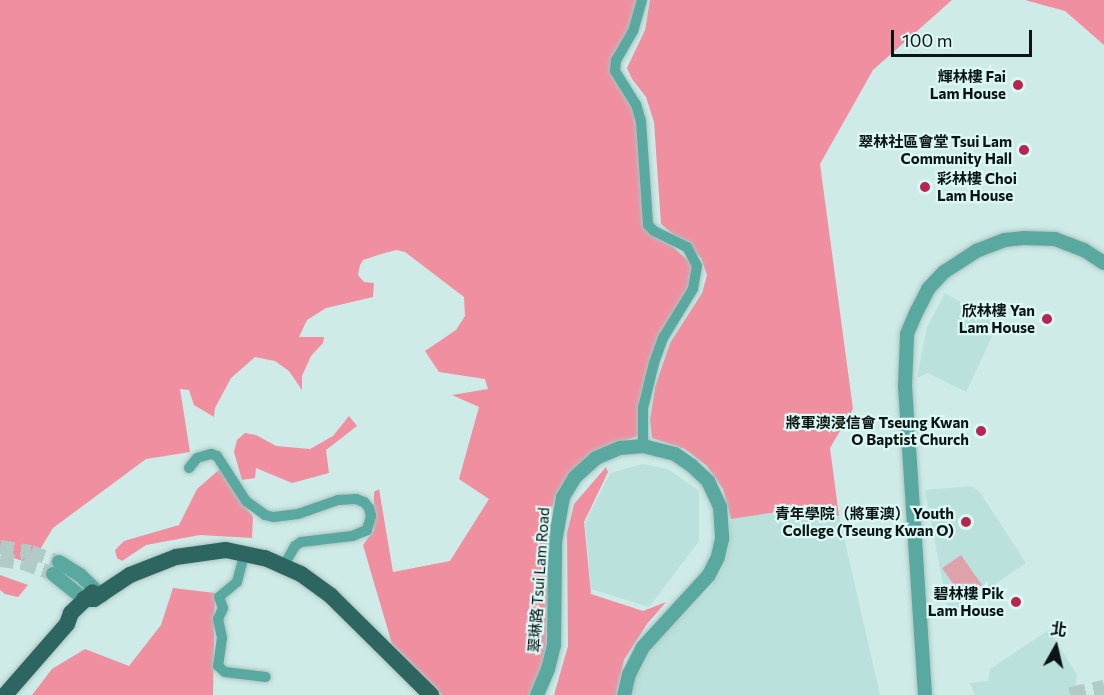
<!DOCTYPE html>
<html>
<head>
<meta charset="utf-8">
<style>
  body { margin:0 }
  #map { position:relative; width:1104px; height:695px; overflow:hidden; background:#ceebe7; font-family:Commissioner,"Noto Sans TC",sans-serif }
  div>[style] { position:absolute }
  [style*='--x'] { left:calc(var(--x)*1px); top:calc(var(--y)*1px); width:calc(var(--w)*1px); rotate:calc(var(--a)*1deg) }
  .built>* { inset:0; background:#bae1dc }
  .green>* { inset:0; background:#dfa1aa; transform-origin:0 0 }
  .forest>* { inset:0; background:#f08f9f }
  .tertiary-tunnel>* { height:14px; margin-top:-7px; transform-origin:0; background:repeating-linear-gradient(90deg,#b1cbc7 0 14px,transparent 0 21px) }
  .trunk-tunnel>* { height:16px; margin-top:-8px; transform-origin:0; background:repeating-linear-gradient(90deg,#b1cbc7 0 16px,transparent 0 24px) }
  .roads { filter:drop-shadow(0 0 2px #abc4c1) drop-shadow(0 0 2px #abc4c1) }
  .minor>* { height:10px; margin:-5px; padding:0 5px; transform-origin:5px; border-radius:5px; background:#59a9a1 }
  .tertiary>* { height:14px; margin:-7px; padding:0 7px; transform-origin:7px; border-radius:7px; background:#59a9a1 }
  .primary>* { height:16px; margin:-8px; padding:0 8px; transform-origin:8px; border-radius:8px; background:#2d6661 }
  .dots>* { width:16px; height:16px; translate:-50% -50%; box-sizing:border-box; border:3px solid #dbf8f4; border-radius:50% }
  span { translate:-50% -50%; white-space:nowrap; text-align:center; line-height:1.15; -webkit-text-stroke:4.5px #dbf8f4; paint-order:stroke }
  .poi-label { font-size:15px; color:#0b1514; font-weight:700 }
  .right { translate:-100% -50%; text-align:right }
  .left { translate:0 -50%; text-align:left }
  .street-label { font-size:15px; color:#0b1514 }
  .north { position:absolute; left:1026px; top:617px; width:60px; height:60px; -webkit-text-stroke:4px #dbf8f4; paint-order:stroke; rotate:8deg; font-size:16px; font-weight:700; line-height:24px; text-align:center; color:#0b1514 }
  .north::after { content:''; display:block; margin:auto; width:21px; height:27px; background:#0b1514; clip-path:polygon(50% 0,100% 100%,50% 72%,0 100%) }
  .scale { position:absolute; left:891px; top:30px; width:141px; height:27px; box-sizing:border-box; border:3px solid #0b1514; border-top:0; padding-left:8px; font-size:18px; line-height:21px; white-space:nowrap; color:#0b1514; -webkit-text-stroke:4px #dbf8f4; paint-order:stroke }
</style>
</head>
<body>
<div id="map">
  <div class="built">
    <i style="clip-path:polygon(945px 293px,970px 308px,988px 306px,998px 324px,966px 392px,928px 373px,917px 378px,927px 327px)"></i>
    <i style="clip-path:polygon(643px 464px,668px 469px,699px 491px,699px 541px,649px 607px,591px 589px,585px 523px,610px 473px)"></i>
    <i style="clip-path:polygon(971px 486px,979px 491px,1026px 563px,949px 616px,925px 490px)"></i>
    <i style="clip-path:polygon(810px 507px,839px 516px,880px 695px,632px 695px,637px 677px,654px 646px,710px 589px,722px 571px,729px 550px,731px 519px)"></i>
    <i style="clip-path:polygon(1049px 630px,1077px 675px,1074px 695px,975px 695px,970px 683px,988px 681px,990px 669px)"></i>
  </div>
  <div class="green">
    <i style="left:961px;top:555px;width:42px;height:23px;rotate:55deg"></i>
  </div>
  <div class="forest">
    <i style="clip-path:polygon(0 0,640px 0,617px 68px,637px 102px,652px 228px,692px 264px,696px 275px,646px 385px,638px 436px,593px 451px,570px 473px,557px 492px,549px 518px,546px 645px,541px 668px,529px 695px,442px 695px,392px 644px,363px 545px,374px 530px,374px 492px,379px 489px,393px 572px,450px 561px,489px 499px,459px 479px,479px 407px,452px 395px,488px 389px,485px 379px,439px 372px,425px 351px,456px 330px,465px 316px,464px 297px,405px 252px,396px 250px,381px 254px,363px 260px,360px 265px,358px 275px,364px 282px,374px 283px,373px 297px,326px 308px,307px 320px,299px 337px,324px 337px,323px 343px,311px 356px,302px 376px,302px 390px,289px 371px,275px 361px,255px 357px,231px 378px,215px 408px,214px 417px,194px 405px,189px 390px,180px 389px,190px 452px,146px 459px,53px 528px,31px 564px,0 553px)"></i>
    <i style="clip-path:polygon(650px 0,952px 0,873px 70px,820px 164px,853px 409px,830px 448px,839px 516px,810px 507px,731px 519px,723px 489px,707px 466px,685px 449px,652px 438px,650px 420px,655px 387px,670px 343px,702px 293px,707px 275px,701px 258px,661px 224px,654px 122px,646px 97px,632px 79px,627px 68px,645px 30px)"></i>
    <i style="clip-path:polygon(1025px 0,1104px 0,1104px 45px,1065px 11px)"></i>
    <i style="clip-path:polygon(349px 416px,357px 426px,326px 450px,329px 473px,292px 483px,256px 468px,255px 478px,242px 480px,234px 452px,237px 440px,245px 433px,256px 435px,276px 446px,310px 449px,333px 436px)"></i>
    <i style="clip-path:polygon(606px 467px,608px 472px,584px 522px,591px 594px,643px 611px,666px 602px,647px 624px,624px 660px,616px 695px,554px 695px,568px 646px,567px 533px,574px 504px)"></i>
    <i style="clip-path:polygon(220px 469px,253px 517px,252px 538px,200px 535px,146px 545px,122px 561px,117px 558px,115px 550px,124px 541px,179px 525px,197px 489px)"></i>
    <i style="clip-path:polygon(0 575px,28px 585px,18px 597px,5px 594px,0 590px)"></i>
    <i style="clip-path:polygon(173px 588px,215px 593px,213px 695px,32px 695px,52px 669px,85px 649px,129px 666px,161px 625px)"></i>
  </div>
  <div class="tertiary-tunnel">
    <i style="--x:0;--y:547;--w:31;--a:9"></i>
    <i style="--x:31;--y:552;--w:30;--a:20"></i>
    <i style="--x:0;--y:560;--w:23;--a:7"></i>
    <i style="--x:23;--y:563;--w:32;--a:20"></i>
  </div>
  <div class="trunk-tunnel">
    <i style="--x:1070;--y:695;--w:35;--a:-12"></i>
  </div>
  <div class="roads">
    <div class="minor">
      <i style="--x:642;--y:0;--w:32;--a:106"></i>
      <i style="--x:633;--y:31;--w:34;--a:120"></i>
      <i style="--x:616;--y:60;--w:11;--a:95"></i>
      <i style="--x:615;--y:71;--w:39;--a:58"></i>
      <i style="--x:636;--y:104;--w:18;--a:74"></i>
      <i style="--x:641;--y:121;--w:104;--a:86.1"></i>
      <i style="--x:648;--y:225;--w:8;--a:45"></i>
      <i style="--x:654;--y:231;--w:37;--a:26"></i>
      <i style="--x:687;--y:247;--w:21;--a:62"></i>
      <i style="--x:697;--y:266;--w:23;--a:100"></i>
      <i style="--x:693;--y:289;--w:57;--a:121.5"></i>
      <i style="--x:663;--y:338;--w:27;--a:110"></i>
      <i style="--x:654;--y:363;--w:46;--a:103.7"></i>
      <i style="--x:643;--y:408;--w:38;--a:90"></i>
      <i style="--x:189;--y:468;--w:13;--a:-51"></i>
      <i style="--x:197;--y:458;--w:15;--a:-16"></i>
      <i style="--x:211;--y:454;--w:6;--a:18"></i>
      <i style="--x:217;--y:456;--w:54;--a:57.2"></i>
      <i style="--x:246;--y:501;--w:24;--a:36"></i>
      <i style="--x:265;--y:515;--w:9;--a:13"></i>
      <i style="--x:274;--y:517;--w:24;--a:-7"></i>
      <i style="--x:298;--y:514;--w:42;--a:-19.3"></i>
      <i style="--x:338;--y:500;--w:18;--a:-3"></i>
      <i style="--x:356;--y:499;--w:9;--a:21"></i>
      <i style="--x:364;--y:502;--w:8;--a:50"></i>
      <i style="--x:369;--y:508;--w:8;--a:76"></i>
      <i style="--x:371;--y:516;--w:15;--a:106"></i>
      <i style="--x:367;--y:530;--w:16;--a:158"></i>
      <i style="--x:352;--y:536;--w:51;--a:173.3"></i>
      <i style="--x:301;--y:542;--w:7;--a:146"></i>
      <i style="--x:295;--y:546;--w:22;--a:120"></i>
      <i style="--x:245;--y:552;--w:31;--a:105"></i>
      <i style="--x:237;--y:582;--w:23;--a:140"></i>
      <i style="--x:219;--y:597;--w:12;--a:70"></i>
      <i style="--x:223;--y:608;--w:12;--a:114"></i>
      <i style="--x:218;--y:619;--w:19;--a:78"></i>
      <i style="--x:222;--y:638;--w:28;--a:98"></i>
      <i style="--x:218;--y:666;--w:9;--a:41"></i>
      <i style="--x:225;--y:672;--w:41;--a:7"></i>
    </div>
    <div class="tertiary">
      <i style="--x:59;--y:562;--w:25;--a:32"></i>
      <i style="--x:80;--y:575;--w:30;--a:44"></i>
      <i style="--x:53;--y:574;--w:40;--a:39"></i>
      <i style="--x:537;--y:695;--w:28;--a:-67"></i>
      <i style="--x:548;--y:669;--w:25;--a:-76"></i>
      <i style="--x:554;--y:645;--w:103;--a:-89.4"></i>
      <i style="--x:555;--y:542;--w:46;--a:-79.9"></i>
      <i style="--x:563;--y:497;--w:23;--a:-59"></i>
      <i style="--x:575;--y:477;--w:28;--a:-42"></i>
      <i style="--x:596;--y:458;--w:26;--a:-23"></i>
      <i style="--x:620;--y:448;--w:23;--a:-5"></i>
      <i style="--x:643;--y:446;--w:33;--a:14"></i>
      <i style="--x:675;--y:454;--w:21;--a:35"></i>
      <i style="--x:692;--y:466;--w:22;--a:43"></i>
      <i style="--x:708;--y:481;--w:29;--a:65"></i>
      <i style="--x:720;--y:507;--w:32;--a:86"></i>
      <i style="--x:722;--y:539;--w:18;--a:103"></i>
      <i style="--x:718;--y:557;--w:20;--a:117"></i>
      <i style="--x:709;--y:575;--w:98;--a:132.5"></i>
      <i style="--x:643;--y:647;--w:30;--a:117"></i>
      <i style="--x:629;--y:674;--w:22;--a:103"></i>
      <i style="--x:925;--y:695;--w:309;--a:-93.7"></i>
      <i style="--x:905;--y:387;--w:53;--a:-87.8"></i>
      <i style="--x:907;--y:334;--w:25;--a:-67"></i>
      <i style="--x:917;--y:311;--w:25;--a:-63"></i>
      <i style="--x:928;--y:289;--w:23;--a:-47"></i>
      <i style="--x:944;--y:272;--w:38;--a:-33"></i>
      <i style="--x:976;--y:251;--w:31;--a:-21"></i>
      <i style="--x:1005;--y:240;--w:18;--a:-6"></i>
      <i style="--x:1023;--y:238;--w:32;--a:2"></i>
      <i style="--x:1055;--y:239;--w:31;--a:21"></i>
      <i style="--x:1084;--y:250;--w:24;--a:33"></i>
    </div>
    <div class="primary">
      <i style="--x:84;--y:599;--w:10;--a:0"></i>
      <i style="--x:94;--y:599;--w:43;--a:-33.7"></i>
      <i style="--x:130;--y:575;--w:49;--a:-21.4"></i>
      <i style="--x:176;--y:557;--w:50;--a:-8"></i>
      <i style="--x:226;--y:550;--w:40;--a:12"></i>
      <i style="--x:265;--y:558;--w:39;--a:24"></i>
      <i style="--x:301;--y:574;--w:37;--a:36"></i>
      <i style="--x:331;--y:596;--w:141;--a:44.7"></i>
      <i style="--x:5;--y:695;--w:94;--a:-48.9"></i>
      <i style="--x:67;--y:624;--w:12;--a:-70"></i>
      <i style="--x:71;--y:613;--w:30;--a:-44"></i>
    </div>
  </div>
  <div class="dots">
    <i style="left:1018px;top:85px;background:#b72650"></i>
    <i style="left:1024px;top:150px;background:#b72650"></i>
    <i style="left:925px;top:187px;background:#b72650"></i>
    <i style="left:1047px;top:319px;background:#b72650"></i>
    <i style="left:981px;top:431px;background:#b72650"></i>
    <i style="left:966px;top:522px;background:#b72650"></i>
    <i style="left:1016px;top:602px;background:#b72650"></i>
  </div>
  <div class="poi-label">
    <span class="right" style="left:1006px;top:85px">輝林樓 Fai<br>Lam House</span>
    <span class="right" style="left:1012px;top:150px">翠林社區會堂 Tsui Lam<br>Community Hall</span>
    <span class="left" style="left:937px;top:187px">彩林樓 Choi<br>Lam House</span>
    <span class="right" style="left:1035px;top:319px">欣林樓 Yan<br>Lam House</span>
    <span class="right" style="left:969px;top:431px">將軍澳浸信會 Tseung Kwan<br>O Baptist Church</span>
    <span class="right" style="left:954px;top:522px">青年學院（將軍澳） Youth<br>College (Tseung Kwan O)</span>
    <span class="right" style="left:1004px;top:602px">碧林樓 Pik<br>Lam House</span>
  </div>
  <div class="street-label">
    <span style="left:539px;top:580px;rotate:-86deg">翠琳路 Tsui Lam Road</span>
  </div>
  <div class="north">北</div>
  <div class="scale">100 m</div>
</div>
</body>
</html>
